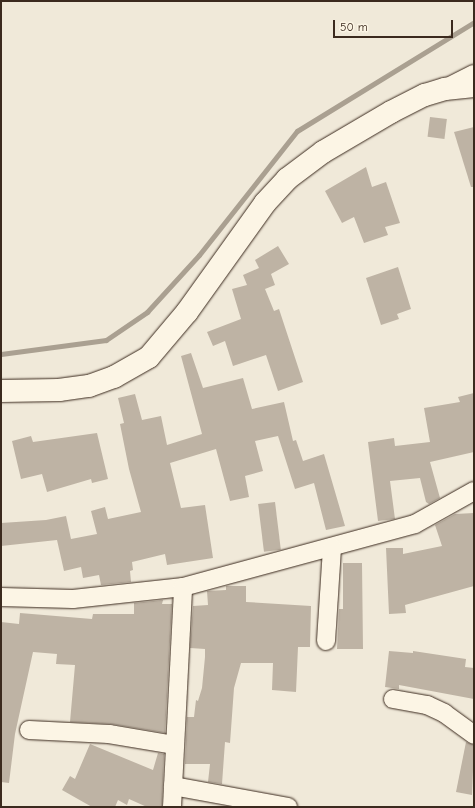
<!DOCTYPE html>
<html>
<head>
<meta charset="utf-8">
<style>
  body { margin:0 }
  #map { position:relative; width:475px; height:808px; overflow:hidden; background:#f0e9d9; font-family:"Comic Neue",sans-serif }
  div>[style] { position:absolute }
  [style*='--x'] { left:calc(var(--x)*1px); top:calc(var(--y)*1px); width:calc(var(--w)*1px); rotate:calc(var(--a)*1deg) }
  .stream>* { height:5px; margin:-2.5px; padding:0 2.5px; transform-origin:2.5px; border-radius:2.5px; background:#aaa091 }
  .building>* { inset:0; background:#beb3a4; transform-origin:0 0 }
  .roads { filter:drop-shadow(0 0 1px #3b2a1e) drop-shadow(0 0 1px #3b2a1e) }
  .minor>* { height:18px; margin:-9px; padding:0 9px; transform-origin:9px; border-radius:9px; background:#fcf5e5 }
  .tertiary>* { height:22px; margin:-11px; padding:0 11px; transform-origin:11px; border-radius:11px; background:#fcf5e5 }
  span { translate:-50% -50%; white-space:nowrap; text-align:center; line-height:1.15; -webkit-text-stroke:4px #fcf5e5; paint-order:stroke }
  .frame { position:absolute; inset:0; border:2px solid #3b2a1e; pointer-events:none }
  .scale { position:absolute; left:333px; top:20px; width:120px; height:18px; box-sizing:border-box; border:2px solid #3b2a1e; border-top:0; padding-left:5px; font-size:12px; line-height:14px; white-space:nowrap; color:#3b2a1e; -webkit-text-stroke:3px #fcf5e5; paint-order:stroke }
</style>
</head>
<body>
<div id="map">
  <div class="stream">
    <i style="--x:1;--y:354;--w:106;--a:-7.6"></i>
    <i style="--x:106;--y:340;--w:50;--a:-34.3"></i>
    <i style="--x:147;--y:312;--w:77;--a:-47.6"></i>
    <i style="--x:199;--y:255;--w:158;--a:-51.7"></i>
    <i style="--x:297;--y:131;--w:208;--a:-31.6"></i>
  </div>
  <div class="building">
    <i style="left:430px;top:117px;width:17px;height:20px;rotate:7deg"></i>
    <i style="clip-path:polygon(474px 127px,474px 187px,471px 187px,454px 132px)"></i>
    <i style="clip-path:polygon(366px 167px,372px 187px,386px 182px,400px 223px,385px 227px,388px 235px,364px 243px,354px 217px,342px 223px,325px 191px)"></i>
    <i style="clip-path:polygon(278px 246px,289px 264px,271px 274px,275px 285px,265px 289px,274px 311px,279px 309px,303px 382px,278px 391px,266px 355px,233px 366px,225px 341px,213px 346px,207px 332px,241px 319px,232px 289px,247px 285px,243px 275px,259px 268px,255px 260px)"></i>
    <i style="clip-path:polygon(398px 267px,411px 309px,397px 314px,399px 319px,381px 325px,366px 278px)"></i>
    <i style="clip-path:polygon(191px 353px,203px 388px,243px 378px,252px 409px,284px 402px,293px 441px,296px 440px,303px 461px,324px 454px,345px 526px,326px 530px,314px 483px,295px 489px,278px 436px,255px 441px,263px 471px,245px 476px,249px 497px,230px 501px,216px 449px,170px 463px,181px 508px,205px 505px,213px 558px,167px 565px,165px 554px,132px 562px,133px 570px,130px 571px,131px 582px,101px 585px,99px 575px,83px 578px,81px 567px,64px 571px,57px 540px,1px 546px,1px 523px,46px 520px,66px 516px,71px 539px,97px 534px,91px 511px,105px 507px,108px 519px,141px 512px,129px 469px,120px 424px,124px 423px,118px 398px,135px 394px,142px 420px,161px 416px,167px 445px,202px 434px,181px 356px)"></i>
    <i style="clip-path:polygon(474px 393px,474px 452px,430px 462px,440px 498px,429px 504px,426px 502px,420px 478px,390px 481px,395px 519px,378px 521px,368px 442px,394px 438px,395px 446px,430px 442px,424px 408px,460px 402px,458px 397px)"></i>
    <i style="clip-path:polygon(97px 433px,108px 479px,92px 483px,91px 479px,47px 492px,42px 474px,21px 479px,12px 441px,31px 436px,33px 442px)"></i>
    <i style="left:275px;top:502px;width:48px;height:17px;rotate:83deg"></i>
    <i style="clip-path:polygon(474px 513px,474px 586px,405px 605px,406px 613px,389px 614px,386px 548px,403px 548px,403px 554px,442px 546px,435px 525px,455px 514px)"></i>
    <i style="clip-path:polygon(343px 563px,362px 563px,363px 649px,337px 649px,339px 609px,343px 609px)"></i>
    <i style="clip-path:polygon(226px 586px,246px 586px,246px 602px,311px 606px,310px 647px,298px 647px,296px 692px,272px 690px,273px 663px,241px 663px,234px 688px,230px 743px,225px 742px,222px 784px,208px 782px,210px 764px,185px 764px,187px 717px,194px 717px,196px 700px,198px 701px,202px 688px,205px 657px,205px 649px,190px 648px,193px 606px,208px 605px,207px 591px,226px 590px)"></i>
    <i style="clip-path:polygon(163px 600px,162px 604px,172px 604px,165px 733px,111px 724px,70px 722px,75px 665px,56px 664px,57px 654px,33px 652px,15px 734px,9px 783px,1px 782px,1px 622px,19px 624px,20px 613px,92px 619px,93px 614px,134px 614px,134px 603px)"></i>
    <i style="clip-path:polygon(389px 651px,413px 653px,413px 651px,466px 659px,465px 667px,474px 668px,474px 699px,399px 685px,399px 689px,385px 687px)"></i>
    <i style="clip-path:polygon(466px 742px,474px 745px,472px 795px,456px 792px)"></i>
    <i style="clip-path:polygon(90px 744px,153px 770px,158px 753px,164px 754px,162px 807px,147px 807px,129px 799px,127px 805px,118px 800px,115px 807px,92px 807px,62px 790px,70px 776px,75px 779px)"></i>
  </div>
  <div class="roads">
    <div class="minor">
      <i style="--x:450;--y:86;--w:27;--a:-27"></i>
      <i style="--x:1;--y:597;--w:72;--a:1.6"></i>
      <i style="--x:73;--y:599;--w:111;--a:-6.2"></i>
      <i style="--x:183;--y:587;--w:240;--a:-15.2"></i>
      <i style="--x:415;--y:524;--w:68;--a:-29.2"></i>
      <i style="--x:326;--y:641;--w:94;--a:-86.3"></i>
      <i style="--x:393;--y:699;--w:35;--a:10"></i>
      <i style="--x:427;--y:705;--w:19;--a:25"></i>
      <i style="--x:444;--y:713;--w:37;--a:36"></i>
      <i style="--x:29;--y:730;--w:80;--a:2.9"></i>
      <i style="--x:109;--y:734;--w:67;--a:9.5"></i>
      <i style="--x:173;--y:786;--w:117;--a:10.3"></i>
      <i style="--x:172;--y:807;--w:220;--a:-87.1"></i>
    </div>
    <div class="tertiary">
      <i style="--x:1;--y:391;--w:58;--a:-1"></i>
      <i style="--x:59;--y:390;--w:30;--a:-8"></i>
      <i style="--x:89;--y:386;--w:27;--a:-20"></i>
      <i style="--x:114;--y:377;--w:40;--a:-29.7"></i>
      <i style="--x:149;--y:357;--w:59;--a:-49.8"></i>
      <i style="--x:187;--y:312;--w:134;--a:-54.4"></i>
      <i style="--x:265;--y:203;--w:33;--a:-47"></i>
      <i style="--x:287;--y:179;--w:45;--a:-36.9"></i>
      <i style="--x:323;--y:152;--w:79;--a:-30.5"></i>
      <i style="--x:391;--y:112;--w:38;--a:-27"></i>
      <i style="--x:425;--y:95;--w:21;--a:-17"></i>
      <i style="--x:445;--y:89;--w:29;--a:-6"></i>
    </div>
  </div>
  <div class="frame"></div>
  <div class="scale">50 m</div>
</div>
</body>
</html>
